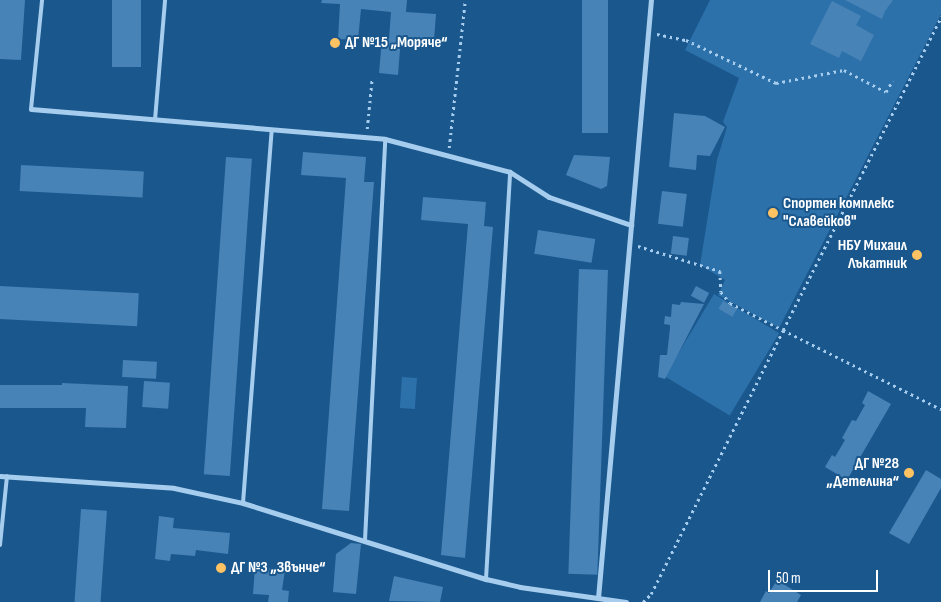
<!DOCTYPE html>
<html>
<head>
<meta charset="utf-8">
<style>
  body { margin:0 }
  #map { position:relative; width:941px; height:602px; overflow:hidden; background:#1a578d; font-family:"Sofia Sans Condensed",sans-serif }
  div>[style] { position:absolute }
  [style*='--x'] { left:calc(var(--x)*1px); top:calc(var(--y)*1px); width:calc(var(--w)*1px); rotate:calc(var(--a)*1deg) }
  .green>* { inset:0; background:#2d71ab; transform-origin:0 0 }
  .building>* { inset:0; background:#4783b7; transform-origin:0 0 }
  .path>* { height:2.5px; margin-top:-1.25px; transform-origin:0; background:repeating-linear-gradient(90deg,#a6cdee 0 2.5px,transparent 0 6.5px) }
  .service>* { height:4px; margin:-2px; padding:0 2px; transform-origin:2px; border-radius:2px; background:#a6cdee }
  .minor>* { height:5px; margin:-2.5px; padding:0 2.5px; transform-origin:2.5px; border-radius:2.5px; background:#a6cdee }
  .dots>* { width:14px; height:14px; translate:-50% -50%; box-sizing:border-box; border:2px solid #1a578d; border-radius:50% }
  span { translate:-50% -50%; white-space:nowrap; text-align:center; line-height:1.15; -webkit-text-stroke:4px #1a578d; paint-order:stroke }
  .poi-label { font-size:16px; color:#fff; font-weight:700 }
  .left { translate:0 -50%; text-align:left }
  .right { translate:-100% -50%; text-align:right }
  .scale { position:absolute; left:768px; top:570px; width:110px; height:22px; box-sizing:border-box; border:2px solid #fff; border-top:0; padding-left:6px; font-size:15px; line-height:18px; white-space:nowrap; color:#fff; -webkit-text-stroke:4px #1a578d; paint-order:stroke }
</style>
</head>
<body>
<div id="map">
  <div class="green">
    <i style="clip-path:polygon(710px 0,941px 0,941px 14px,779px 328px,718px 295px,725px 280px,700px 265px,717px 160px,727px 127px,723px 122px,739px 78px,685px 50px)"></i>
    <i style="left:714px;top:294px;width:76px;height:96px;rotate:31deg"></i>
    <i style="left:402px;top:377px;width:15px;height:31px;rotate:4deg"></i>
  </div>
  <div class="building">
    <i style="clip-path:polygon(0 0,25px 0,21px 60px,0 59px)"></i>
    <i style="left:112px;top:0;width:29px;height:67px"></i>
    <i style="clip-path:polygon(322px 0,407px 0,406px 12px,436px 14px,434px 40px,401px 37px,398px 75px,379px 73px,382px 39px,389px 39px,391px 12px,361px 9px,358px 40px,338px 39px,340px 4px,321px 3px)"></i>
    <i style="left:582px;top:0;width:26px;height:133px"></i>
    <i style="clip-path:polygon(845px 0,893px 0,885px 11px,882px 19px)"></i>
    <i style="clip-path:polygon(832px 1px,861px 16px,856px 25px,874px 35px,861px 61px,842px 51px,839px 58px,810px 44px)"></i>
    <i style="clip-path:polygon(674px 113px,705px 116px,725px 127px,710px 156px,697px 155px,696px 170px,669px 167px)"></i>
    <i style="clip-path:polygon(303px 152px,366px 157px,364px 182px,374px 182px,349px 511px,322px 509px,346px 178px,301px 175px)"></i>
    <i style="clip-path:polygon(574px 155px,610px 157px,607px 186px,601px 189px,566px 175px)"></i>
    <i style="left:226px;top:157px;width:26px;height:318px;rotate:4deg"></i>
    <i style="left:21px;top:165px;width:123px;height:26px;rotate:3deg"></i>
    <i style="left:662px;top:191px;width:25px;height:33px;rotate:7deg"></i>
    <i style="clip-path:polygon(423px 197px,486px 202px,484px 226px,493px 227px,465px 558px,441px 555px,468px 224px,421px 220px)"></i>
    <i style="left:538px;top:230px;width:58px;height:24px;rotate:9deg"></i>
    <i style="left:673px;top:236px;width:16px;height:18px;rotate:7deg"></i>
    <i style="left:579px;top:269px;width:29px;height:305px;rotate:2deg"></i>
    <i style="left:0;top:286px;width:139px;height:33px;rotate:3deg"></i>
    <i style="left:696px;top:286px;width:15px;height:11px;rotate:28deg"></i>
    <i style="left:723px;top:301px;width:16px;height:9px;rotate:30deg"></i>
    <i style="clip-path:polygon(681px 302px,704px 304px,665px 379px,658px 377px,660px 355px,667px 355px,670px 328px,670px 325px,664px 324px,665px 316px,671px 317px,672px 304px,680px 305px)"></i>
    <i style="left:123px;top:360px;width:34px;height:17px;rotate:3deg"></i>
    <i style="left:144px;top:381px;width:26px;height:26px;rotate:4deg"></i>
    <i style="clip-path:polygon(62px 383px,128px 386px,126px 428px,85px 427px,86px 408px,0 408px,0 385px,62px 385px)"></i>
    <i style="clip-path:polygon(868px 391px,891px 404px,847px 480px,825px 467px,832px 455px,835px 457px,845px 440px,842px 438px,852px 420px,856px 421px,865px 405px,862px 403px)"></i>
    <i style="clip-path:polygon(926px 470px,941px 479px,941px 488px,909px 544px,889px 533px)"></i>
    <i style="left:81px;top:509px;width:26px;height:93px;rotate:4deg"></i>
    <i style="clip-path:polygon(159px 516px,174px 518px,173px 528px,230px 533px,228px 554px,196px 550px,195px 556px,171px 554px,170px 561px,155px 559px)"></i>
    <i style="clip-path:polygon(351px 543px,361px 544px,356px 594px,333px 592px,336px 554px)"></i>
    <i style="clip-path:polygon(255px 567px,285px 570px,282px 590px,289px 591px,288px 602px,268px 602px,269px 595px,253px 594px)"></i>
    <i style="clip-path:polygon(394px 576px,443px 587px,440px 602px,389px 601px)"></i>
    <i style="clip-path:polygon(777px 580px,801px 595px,797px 602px,760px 602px,766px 591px,769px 593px)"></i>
  </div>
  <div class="path">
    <i style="--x:657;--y:34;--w:30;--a:12"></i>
    <i style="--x:686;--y:40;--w:100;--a:25.5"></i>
    <i style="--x:776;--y:83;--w:69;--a:-10.8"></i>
    <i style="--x:844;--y:70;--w:47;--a:27.6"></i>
    <i style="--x:886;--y:92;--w:13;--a:-61"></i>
    <i style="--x:367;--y:129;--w:51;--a:-84.4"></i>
    <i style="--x:449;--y:148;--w:149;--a:-83.8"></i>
    <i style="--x:638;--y:246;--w:86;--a:17"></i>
    <i style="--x:720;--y:271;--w:21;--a:87"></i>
    <i style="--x:721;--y:292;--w:14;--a:51"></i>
    <i style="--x:730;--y:303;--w:59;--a:27"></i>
    <i style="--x:783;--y:330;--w:351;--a:-63.2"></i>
    <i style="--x:643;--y:602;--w:11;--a:-45"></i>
    <i style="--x:651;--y:594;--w:295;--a:-63.4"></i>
    <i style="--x:783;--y:330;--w:177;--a:26.6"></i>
  </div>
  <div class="service">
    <i style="--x:31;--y:109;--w:110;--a:-84.2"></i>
    <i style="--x:155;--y:120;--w:120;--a:-85.2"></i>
    <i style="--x:243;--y:503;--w:374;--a:-85.6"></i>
    <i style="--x:365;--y:540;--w:401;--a:-87.1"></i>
    <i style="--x:0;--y:545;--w:69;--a:-84.2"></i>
    <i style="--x:486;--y:579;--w:408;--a:-86.6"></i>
  </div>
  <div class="minor">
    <i style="--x:31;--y:109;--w:355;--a:4.8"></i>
    <i style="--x:385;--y:139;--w:129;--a:14.8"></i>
    <i style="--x:510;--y:172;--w:46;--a:32.7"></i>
    <i style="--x:549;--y:197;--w:87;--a:18.9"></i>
    <i style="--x:0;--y:476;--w:174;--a:3.9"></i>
    <i style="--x:174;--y:488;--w:71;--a:12.3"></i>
    <i style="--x:243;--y:503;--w:255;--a:17.4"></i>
    <i style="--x:486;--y:579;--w:35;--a:13"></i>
    <i style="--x:520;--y:587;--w:107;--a:8.1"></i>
    <i style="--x:598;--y:598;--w:600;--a:-84.94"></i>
  </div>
  <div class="dots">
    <i style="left:335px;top:43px;background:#ffc363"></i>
    <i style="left:773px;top:213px;background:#ffc363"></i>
    <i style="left:917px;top:255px;background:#ffc363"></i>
    <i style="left:909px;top:473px;background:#ffc363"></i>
    <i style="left:221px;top:568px;background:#ffc363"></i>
  </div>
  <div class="poi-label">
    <span class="left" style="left:345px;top:43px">ДГ №15 „Моряче“</span>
    <span class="left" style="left:783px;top:213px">Спортен комплекс<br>"Славейков"</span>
    <span class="right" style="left:907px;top:255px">НБУ Михаил<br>Лъкатник</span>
    <span class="right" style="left:899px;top:473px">ДГ №28<br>„Детелина“</span>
    <span class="left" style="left:231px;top:568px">ДГ №3 „Звънче“</span>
  </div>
  <div class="scale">50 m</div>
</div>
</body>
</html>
